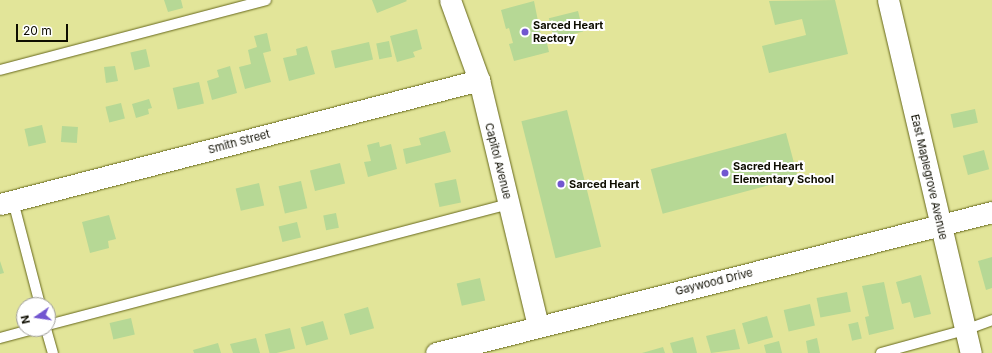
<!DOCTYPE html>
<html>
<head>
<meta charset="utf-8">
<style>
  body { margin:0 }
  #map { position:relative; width:992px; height:353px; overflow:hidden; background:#e2e599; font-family:Inter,sans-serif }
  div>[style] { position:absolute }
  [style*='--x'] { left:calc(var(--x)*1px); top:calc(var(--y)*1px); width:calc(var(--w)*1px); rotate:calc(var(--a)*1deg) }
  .building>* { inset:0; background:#b6d895; transform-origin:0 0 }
  .roads { filter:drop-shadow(0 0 1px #66671a) drop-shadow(0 0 1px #66671a) }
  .lane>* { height:10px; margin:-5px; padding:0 5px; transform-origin:5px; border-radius:5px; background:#fff }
  .street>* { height:21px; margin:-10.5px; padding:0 10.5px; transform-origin:10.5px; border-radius:10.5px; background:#fff }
  .dots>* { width:11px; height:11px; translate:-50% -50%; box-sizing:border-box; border:2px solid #fff; border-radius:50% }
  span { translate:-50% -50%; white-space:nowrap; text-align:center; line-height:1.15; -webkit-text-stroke:4px #fff; paint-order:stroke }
  .poi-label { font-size:11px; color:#0e0d00; font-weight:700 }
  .left { translate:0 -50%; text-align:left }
  .street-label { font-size:11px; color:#0e0d00 }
  .north { position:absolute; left:16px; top:297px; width:40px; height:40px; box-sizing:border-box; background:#fff; border:1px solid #9f9e99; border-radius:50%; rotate:257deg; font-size:11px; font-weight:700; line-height:16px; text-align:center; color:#0e0d00 }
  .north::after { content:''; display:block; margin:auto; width:14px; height:18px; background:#7256d0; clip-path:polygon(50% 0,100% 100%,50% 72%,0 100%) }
  .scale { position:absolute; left:16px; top:24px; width:52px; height:18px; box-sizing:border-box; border:2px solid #0e0d00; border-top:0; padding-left:5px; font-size:12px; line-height:14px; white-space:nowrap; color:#0e0d00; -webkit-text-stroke:3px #fff; paint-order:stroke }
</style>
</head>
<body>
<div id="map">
  <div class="building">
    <i style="clip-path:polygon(164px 0,181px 0,183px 8px,168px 12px)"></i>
    <i style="clip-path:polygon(372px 0,406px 0,407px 1px,377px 13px)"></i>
    <i style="clip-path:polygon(835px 0,848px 54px,769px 73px,762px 46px,806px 35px,802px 19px,775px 25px,769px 1px)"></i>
    <i style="clip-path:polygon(534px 1px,541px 36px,545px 35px,549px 52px,514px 61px,509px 44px,513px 43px,509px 28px,506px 29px,501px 10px)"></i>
    <i style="left:578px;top:11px;width:21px;height:30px;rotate:76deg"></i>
    <i style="clip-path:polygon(417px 29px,422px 49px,413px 52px,415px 57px,397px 62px,390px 36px)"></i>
    <i style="clip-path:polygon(267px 33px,271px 51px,263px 53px,271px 82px,245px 89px,239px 67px,251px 64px,248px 50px,257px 47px,254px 36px)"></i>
    <i style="left:389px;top:41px;width:16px;height:13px;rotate:79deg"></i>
    <i style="left:369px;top:42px;width:18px;height:39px;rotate:77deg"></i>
    <i style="clip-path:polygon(307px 46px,315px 74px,289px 81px,283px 58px,297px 55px,296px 49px)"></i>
    <i style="left:146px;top:49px;width:18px;height:16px;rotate:77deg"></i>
    <i style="clip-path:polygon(115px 66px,118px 81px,106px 83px,104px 67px)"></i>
    <i style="clip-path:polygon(230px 66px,237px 93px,212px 100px,207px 81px,219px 77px,217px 70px)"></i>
    <i style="left:199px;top:82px;width:22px;height:27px;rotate:77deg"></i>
    <i style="clip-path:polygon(149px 99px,152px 108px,148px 109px,149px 114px,136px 118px,132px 104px)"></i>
    <i style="left:121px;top:103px;width:16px;height:16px;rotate:76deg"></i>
    <i style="left:975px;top:109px;width:14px;height:25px;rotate:78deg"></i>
    <i style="left:567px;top:110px;width:141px;height:47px;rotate:76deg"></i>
    <i style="left:42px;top:125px;width:18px;height:18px;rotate:77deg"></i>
    <i style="left:62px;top:126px;width:16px;height:16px;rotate:4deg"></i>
    <i style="clip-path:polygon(445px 131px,451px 152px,406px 164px,403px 149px,421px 145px,419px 138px)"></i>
    <i style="left:786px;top:133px;width:46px;height:140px;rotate:75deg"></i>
    <i style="clip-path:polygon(379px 142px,380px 147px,391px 144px,397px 169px,368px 177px,364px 162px,371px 161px,367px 145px)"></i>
    <i style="left:984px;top:150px;width:20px;height:22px;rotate:75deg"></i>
    <i style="left:340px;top:163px;width:21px;height:31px;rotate:76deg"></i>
    <i style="left:456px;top:179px;width:24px;height:22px;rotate:78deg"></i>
    <i style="left:301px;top:181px;width:28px;height:23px;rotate:77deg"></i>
    <i style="left:259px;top:183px;width:23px;height:24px;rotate:77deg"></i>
    <i style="left:336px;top:213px;width:15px;height:13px;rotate:79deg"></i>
    <i style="clip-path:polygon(109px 215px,116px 239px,108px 241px,109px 248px,90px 253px,82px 222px)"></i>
    <i style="left:297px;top:222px;width:16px;height:19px;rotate:76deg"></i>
    <i style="clip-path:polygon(992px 257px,992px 288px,986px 290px,978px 261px)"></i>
    <i style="clip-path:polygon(0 261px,4px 273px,0 274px)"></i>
    <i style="clip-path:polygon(921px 275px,931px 314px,914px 318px,910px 302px,902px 304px,896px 282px)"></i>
    <i style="left:480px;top:278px;width:23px;height:24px;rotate:77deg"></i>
    <i style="clip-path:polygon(884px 282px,894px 329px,869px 335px,865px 317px,869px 316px,862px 286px)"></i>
    <i style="left:847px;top:292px;width:20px;height:31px;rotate:79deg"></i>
    <i style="left:810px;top:304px;width:22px;height:27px;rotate:77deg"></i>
    <i style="left:368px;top:307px;width:22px;height:25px;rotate:74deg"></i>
    <i style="left:767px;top:316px;width:22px;height:26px;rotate:74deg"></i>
    <i style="left:131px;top:318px;width:17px;height:22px;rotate:77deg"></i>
    <i style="left:323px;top:321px;width:19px;height:23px;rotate:74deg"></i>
    <i style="left:858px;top:322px;width:17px;height:10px;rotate:77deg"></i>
    <i style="left:290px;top:328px;width:21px;height:26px;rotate:76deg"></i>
    <i style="clip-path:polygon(735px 329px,740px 349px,711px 353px,706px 336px)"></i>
    <i style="clip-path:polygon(693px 337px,697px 353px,673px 353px,670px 343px)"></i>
    <i style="clip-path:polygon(256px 338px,260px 353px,233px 353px,230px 344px)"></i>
    <i style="clip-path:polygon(817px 338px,820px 353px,808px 353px,806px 341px)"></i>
    <i style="clip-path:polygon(779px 341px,782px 353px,766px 353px,764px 345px)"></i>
    <i style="clip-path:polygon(218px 343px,221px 353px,194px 353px,193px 350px)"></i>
    <i style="clip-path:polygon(663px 347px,665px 353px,642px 353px)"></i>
  </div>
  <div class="roads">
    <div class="lane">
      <i style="--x:0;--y:70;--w:275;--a:-14.7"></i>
      <i style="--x:13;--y:201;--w:107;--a:75.4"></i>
      <i style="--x:48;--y:325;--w:477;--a:-14.7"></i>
      <i style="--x:46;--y:329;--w:25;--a:74"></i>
      <i style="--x:0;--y:338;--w:35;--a:-15"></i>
      <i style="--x:881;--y:353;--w:87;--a:-15.3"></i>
      <i style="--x:965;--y:330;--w:29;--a:-20"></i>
    </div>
    <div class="street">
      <i style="--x:450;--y:0;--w:85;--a:70.1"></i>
      <i style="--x:479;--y:80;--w:252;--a:76.5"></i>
      <i style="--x:888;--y:0;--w:363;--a:76.8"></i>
      <i style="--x:0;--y:204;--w:495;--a:-14.5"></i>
      <i style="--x:436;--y:353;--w:574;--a:-14.23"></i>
    </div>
  </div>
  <div class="dots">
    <i style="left:525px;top:32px;background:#7256d0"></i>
    <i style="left:725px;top:173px;background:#7256d0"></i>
    <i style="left:561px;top:184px;background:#7256d0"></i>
  </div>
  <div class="poi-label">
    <span class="left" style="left:533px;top:32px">Sarced Heart<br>Rectory</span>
    <span class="left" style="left:733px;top:173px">Sacred Heart<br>Elementary School</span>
    <span class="left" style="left:569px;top:184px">Sarced Heart</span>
  </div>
  <div class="street-label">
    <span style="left:239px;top:142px;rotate:-15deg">Smith Street</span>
    <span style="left:498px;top:161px;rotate:76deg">Capitol Avenue</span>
    <span style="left:929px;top:177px;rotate:77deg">East Maplegrove Avenue</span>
    <span style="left:714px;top:282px;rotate:-14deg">Gaywood Drive</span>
  </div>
  <div class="north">N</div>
  <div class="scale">20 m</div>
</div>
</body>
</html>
